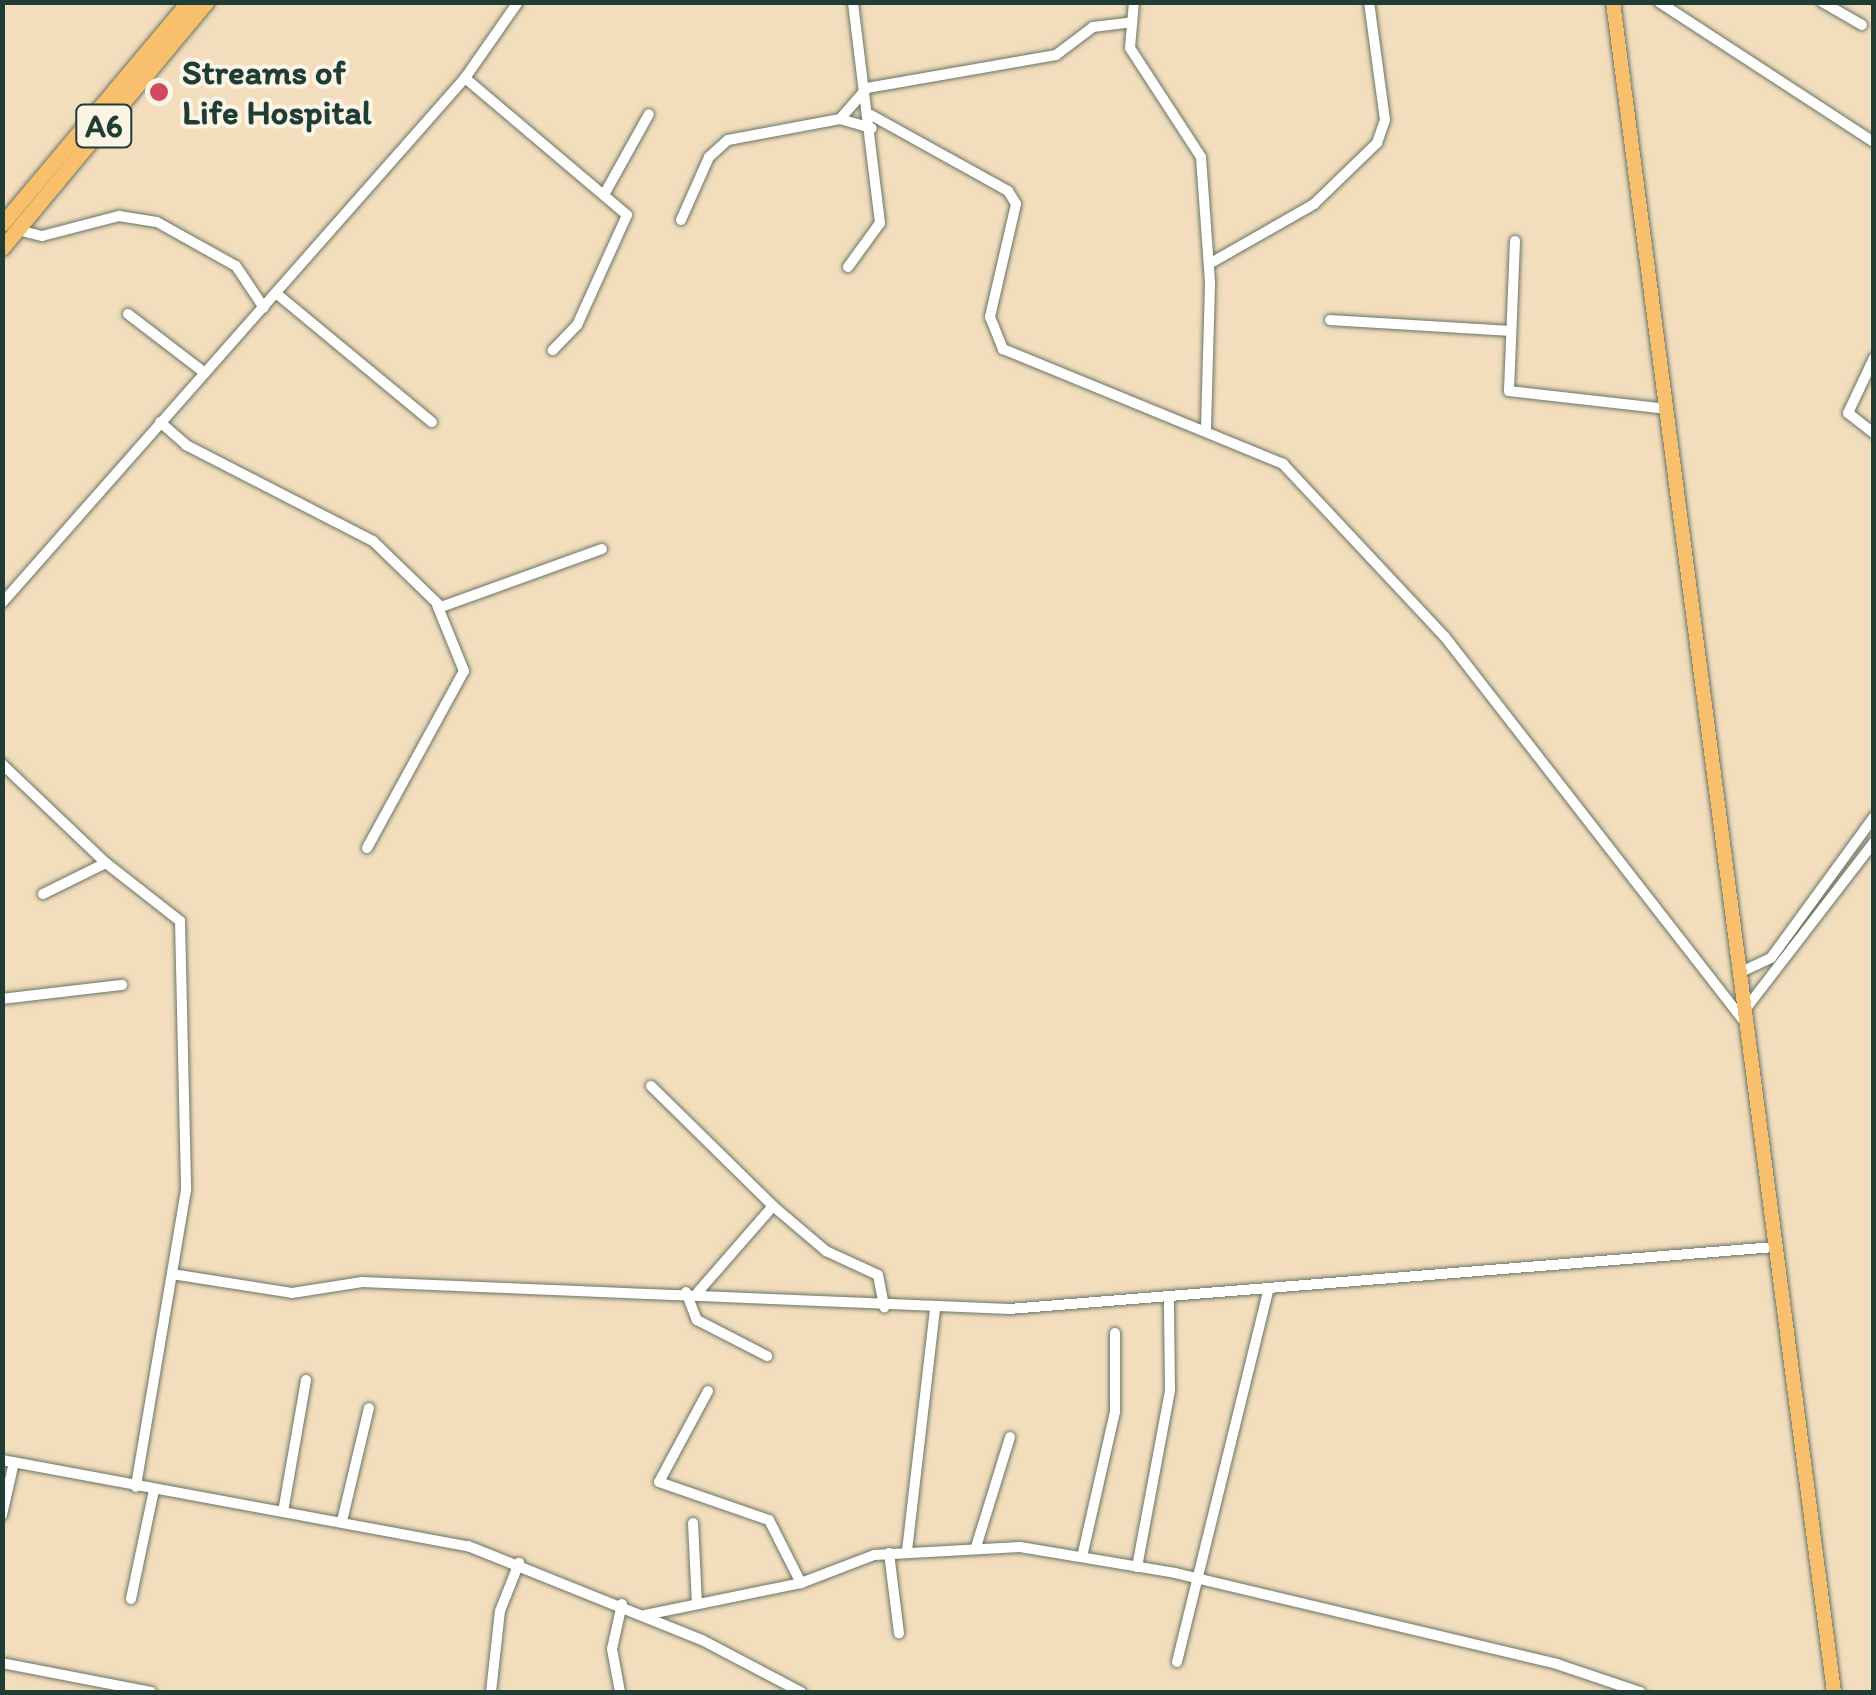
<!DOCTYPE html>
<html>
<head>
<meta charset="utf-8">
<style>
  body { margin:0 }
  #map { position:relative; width:1876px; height:1695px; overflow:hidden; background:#f2ddbd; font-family:Itim,sans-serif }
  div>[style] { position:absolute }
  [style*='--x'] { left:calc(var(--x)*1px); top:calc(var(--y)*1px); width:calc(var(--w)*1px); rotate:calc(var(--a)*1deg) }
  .roads { filter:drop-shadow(0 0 2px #697564) drop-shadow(0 0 2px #697564) }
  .minor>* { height:10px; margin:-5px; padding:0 5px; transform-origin:5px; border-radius:5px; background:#fff }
  .major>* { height:14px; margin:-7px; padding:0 7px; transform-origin:7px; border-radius:7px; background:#f8bf6c }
  .highway>* { height:15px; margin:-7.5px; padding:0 7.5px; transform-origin:7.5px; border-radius:7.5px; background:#f8bf6c }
  .dots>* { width:28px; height:28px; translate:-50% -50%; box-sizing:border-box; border:5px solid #fcf5e5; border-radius:50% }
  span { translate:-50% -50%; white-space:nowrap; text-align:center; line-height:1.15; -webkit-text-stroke:8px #fcf5e5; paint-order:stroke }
  .shield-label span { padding:2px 8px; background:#fcf5e5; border:2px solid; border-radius:8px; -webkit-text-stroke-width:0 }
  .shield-label { font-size:32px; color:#1f3d34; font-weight:700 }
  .poi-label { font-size:35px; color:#1f3d34; font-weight:700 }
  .left { translate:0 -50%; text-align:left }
  .frame { position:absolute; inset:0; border:5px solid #1f3d34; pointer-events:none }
</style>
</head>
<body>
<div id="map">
  <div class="roads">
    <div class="minor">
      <i style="--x:1134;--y:2;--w:46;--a:95"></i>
      <i style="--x:1130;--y:48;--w:130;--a:56.9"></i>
      <i style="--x:1201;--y:157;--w:127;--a:85.9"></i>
      <i style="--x:1210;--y:284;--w:146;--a:91.6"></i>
      <i style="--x:1659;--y:2;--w:257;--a:33.1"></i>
      <i style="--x:1822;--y:2;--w:46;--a:29.9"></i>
      <i style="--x:465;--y:78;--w:212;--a:40.2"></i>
      <i style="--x:627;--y:215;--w:121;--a:114.4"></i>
      <i style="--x:577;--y:325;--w:35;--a:134"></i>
      <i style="--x:871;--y:115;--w:157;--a:29"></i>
      <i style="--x:1008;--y:191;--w:15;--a:58"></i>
      <i style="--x:1016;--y:204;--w:116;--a:103"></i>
      <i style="--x:990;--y:317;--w:35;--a:68"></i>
      <i style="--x:1003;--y:349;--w:303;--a:22.3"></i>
      <i style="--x:1283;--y:464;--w:237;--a:46.9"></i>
      <i style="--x:1445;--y:637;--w:485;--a:52.1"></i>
      <i style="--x:840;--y:119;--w:33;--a:16"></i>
      <i style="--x:605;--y:193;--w:90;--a:-60.9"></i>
      <i style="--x:681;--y:220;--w:69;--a:-66"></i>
      <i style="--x:709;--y:157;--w:25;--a:-42"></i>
      <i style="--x:728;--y:140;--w:114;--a:-10.6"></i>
      <i style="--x:840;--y:119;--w:41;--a:-48.9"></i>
      <i style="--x:867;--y:88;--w:192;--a:-9.9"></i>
      <i style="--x:1056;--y:55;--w:46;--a:-37.1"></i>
      <i style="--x:1093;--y:27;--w:34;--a:-7"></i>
      <i style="--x:18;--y:230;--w:25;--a:14"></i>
      <i style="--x:42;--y:236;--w:80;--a:-14.6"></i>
      <i style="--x:119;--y:216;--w:38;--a:9"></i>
      <i style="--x:157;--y:222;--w:90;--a:29.1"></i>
      <i style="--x:236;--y:266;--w:50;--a:56.3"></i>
      <i style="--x:1515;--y:241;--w:150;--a:92.3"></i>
      <i style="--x:1509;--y:391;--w:159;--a:6.5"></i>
      <i style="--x:1209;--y:264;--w:121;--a:-29.7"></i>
      <i style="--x:1314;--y:204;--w:88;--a:-44.1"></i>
      <i style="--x:1377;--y:143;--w:24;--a:-71"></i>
      <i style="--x:1385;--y:120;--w:119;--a:-97.7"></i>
      <i style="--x:848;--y:267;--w:54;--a:-54"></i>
      <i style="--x:880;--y:223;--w:223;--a:-97"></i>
      <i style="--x:277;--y:294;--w:201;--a:39.6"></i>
      <i style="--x:128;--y:314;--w:97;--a:37.5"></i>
      <i style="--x:1330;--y:320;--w:181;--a:3.5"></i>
      <i style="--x:1874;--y:358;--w:61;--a:115.3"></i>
      <i style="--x:1848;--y:413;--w:33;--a:38"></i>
      <i style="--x:160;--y:422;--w:35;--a:41"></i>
      <i style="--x:186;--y:445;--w:210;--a:27.2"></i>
      <i style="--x:373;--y:541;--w:95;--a:44.1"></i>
      <i style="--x:441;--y:607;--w:171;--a:-19.8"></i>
      <i style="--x:2;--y:603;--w:700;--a:-48.59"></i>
      <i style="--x:465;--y:78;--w:93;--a:-55.1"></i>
      <i style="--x:2;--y:764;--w:144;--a:43.6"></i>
      <i style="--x:367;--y:848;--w:202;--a:-61.3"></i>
      <i style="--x:464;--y:671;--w:71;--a:-112.2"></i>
      <i style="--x:43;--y:894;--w:70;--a:-26.2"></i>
      <i style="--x:106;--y:863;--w:94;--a:38.1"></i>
      <i style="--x:180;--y:921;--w:269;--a:88.7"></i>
      <i style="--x:186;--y:1190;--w:301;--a:99.6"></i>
      <i style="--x:1741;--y:972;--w:33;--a:-25"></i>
      <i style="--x:1771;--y:958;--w:175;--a:-53.9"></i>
      <i style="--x:2;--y:999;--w:121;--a:-6.7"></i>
      <i style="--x:1744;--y:1011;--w:213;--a:-52.4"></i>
      <i style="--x:651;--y:1086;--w:171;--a:44.5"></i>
      <i style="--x:773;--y:1206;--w:70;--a:40.3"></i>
      <i style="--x:826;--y:1251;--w:57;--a:24.8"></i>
      <i style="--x:878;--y:1275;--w:33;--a:79"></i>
      <i style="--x:172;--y:1274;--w:121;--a:9"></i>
      <i style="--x:292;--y:1293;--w:71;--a:-8.9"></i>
      <i style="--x:362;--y:1282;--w:648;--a:2.39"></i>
      <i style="--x:1009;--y:1309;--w:768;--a:-4.63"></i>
      <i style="--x:686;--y:1292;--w:30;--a:69"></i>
      <i style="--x:697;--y:1320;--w:79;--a:27.2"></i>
      <i style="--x:698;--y:1292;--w:114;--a:-48.9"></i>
      <i style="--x:708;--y:1391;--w:103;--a:118.3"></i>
      <i style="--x:659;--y:1482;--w:116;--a:19.1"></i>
      <i style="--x:769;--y:1520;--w:71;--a:63.1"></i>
      <i style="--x:2;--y:1460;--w:474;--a:10.5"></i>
      <i style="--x:468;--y:1546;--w:252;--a:21.9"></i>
      <i style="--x:702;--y:1640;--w:112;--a:27.7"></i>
      <i style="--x:283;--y:1512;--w:134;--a:-80.1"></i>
      <i style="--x:2;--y:1515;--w:54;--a:-77.2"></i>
      <i style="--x:342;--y:1521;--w:116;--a:-76.6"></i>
      <i style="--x:693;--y:1523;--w:81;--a:87.2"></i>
      <i style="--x:976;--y:1547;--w:115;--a:-72.8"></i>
      <i style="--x:907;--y:1551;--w:243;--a:-83.4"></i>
      <i style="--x:889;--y:1553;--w:81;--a:82.9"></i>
      <i style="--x:1082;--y:1557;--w:149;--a:-77.2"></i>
      <i style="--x:1115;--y:1412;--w:79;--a:-90"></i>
      <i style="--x:1137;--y:1567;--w:180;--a:-79.4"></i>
      <i style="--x:1170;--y:1390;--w:88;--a:-90.7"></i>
      <i style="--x:131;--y:1599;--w:111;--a:-78.1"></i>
      <i style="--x:645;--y:1615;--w:159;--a:-11.6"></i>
      <i style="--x:801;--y:1583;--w:78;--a:-21"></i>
      <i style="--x:874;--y:1555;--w:146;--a:-3.1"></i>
      <i style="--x:1020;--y:1547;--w:157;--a:9.5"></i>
      <i style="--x:1175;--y:1573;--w:393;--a:13.4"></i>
      <i style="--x:1557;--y:1664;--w:88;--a:18.6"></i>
      <i style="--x:1177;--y:1662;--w:382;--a:-76.2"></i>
      <i style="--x:2;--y:1663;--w:152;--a:11"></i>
      <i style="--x:491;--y:1692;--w:81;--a:-83.7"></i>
      <i style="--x:500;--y:1611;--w:52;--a:-68.4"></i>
      <i style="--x:620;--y:1692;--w:44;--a:-100.5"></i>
      <i style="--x:612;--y:1649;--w:46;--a:-77.5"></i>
    </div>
    <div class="major">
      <i style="--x:1613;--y:2;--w:1704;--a:82.55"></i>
    </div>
    <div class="highway">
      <i style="--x:2;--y:224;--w:290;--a:-50"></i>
      <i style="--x:2;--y:248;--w:320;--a:-50.3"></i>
    </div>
  </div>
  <div class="dots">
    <i style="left:159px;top:92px;background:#d1495b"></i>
  </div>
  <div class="shield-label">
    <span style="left:104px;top:126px">A6</span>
  </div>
  <div class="poi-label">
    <span class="left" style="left:182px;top:92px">Streams of<br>Life Hospital</span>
  </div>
  <div class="frame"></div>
</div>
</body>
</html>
